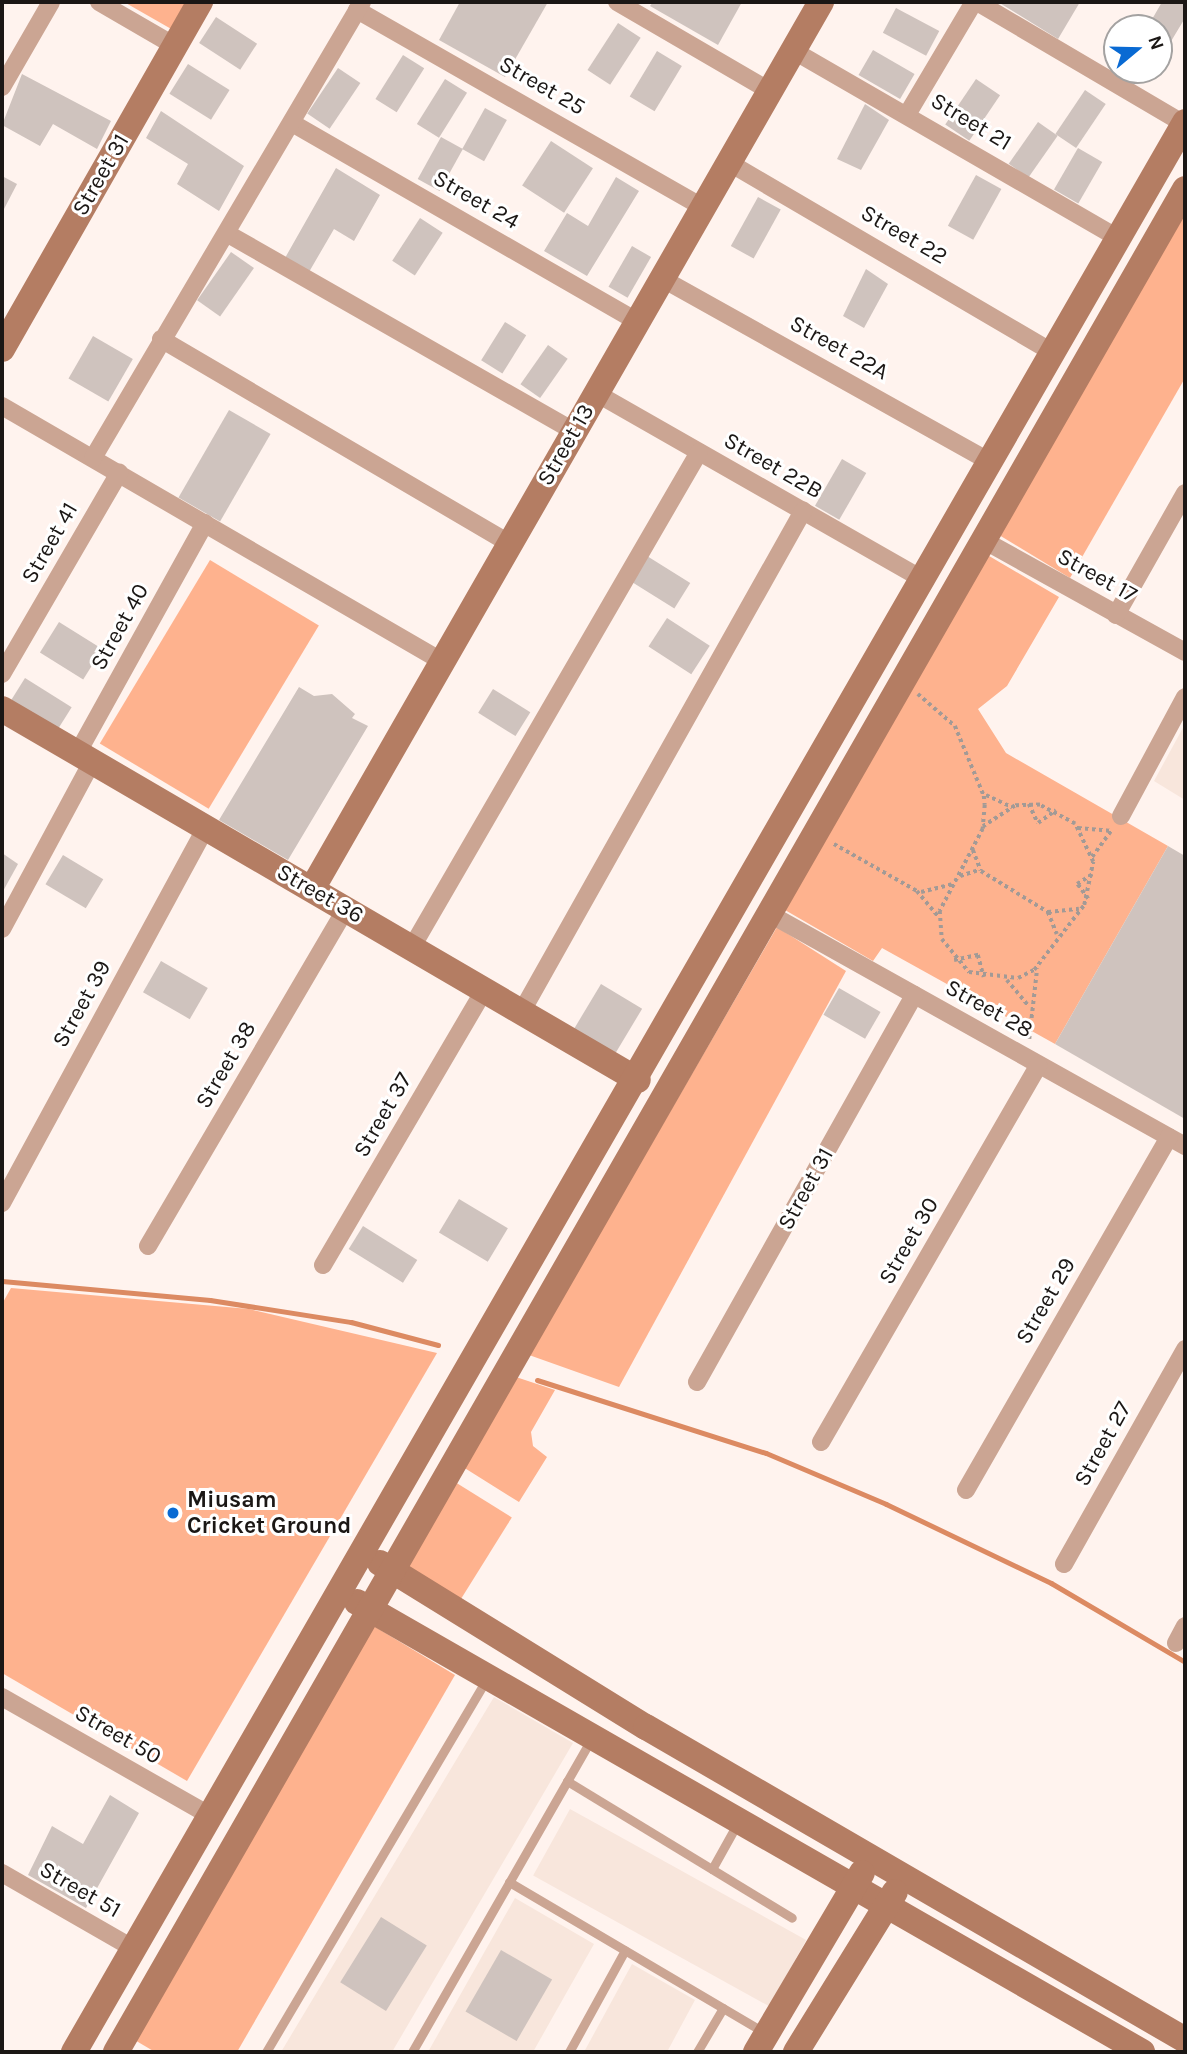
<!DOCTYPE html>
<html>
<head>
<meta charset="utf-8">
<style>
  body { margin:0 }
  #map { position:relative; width:1187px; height:2054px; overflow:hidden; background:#fff3ee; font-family:Karla,sans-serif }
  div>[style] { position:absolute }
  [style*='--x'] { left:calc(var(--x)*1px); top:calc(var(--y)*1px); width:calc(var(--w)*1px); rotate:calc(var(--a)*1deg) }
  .built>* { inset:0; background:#f8e6dc; transform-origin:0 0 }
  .green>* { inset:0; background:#feb28e; transform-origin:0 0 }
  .stream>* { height:5px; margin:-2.5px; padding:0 2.5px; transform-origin:2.5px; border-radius:2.5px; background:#dc8a62 }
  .building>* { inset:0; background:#cfc3be; transform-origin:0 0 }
  .path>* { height:3.5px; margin-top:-1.75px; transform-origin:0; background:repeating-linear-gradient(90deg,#a29a96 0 3.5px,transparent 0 7px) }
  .lane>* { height:9px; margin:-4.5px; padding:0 4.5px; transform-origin:4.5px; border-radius:4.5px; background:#cba593 }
  .street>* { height:18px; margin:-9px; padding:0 9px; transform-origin:9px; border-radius:9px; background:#cba593 }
  .secondary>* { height:26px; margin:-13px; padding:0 13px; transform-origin:13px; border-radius:13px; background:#b47d63 }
  .dots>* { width:19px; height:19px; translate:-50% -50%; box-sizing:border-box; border:4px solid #fff; border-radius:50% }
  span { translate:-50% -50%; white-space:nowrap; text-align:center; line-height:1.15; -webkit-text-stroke:6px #fff; paint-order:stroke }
  .street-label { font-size:23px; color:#1b1715 }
  .poi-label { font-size:23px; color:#1b1715; font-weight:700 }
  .left { translate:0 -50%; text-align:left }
  .frame { position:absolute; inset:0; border:4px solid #1b1715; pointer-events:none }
  .north { position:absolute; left:1103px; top:14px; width:70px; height:70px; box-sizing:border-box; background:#fff; border:2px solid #a4a2a1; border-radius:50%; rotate:71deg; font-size:19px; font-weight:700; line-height:28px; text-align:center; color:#1b1715 }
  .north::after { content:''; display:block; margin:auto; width:24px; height:32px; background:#096ad3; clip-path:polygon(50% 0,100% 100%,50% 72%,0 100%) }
</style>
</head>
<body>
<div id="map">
  <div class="built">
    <i style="clip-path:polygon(1185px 724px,1185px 800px,1154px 781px)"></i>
    <i style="clip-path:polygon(494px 1697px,573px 1743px,392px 2052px,281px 2052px)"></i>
    <i style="left:570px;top:1809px;width:270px;height:76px;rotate:29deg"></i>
    <i style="clip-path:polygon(515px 1898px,594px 1944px,533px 2052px,428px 2052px)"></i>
    <i style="clip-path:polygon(632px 1964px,695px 2000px,667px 2052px,584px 2052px)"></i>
  </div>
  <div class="green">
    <i style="clip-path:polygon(124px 2px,189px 2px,173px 30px)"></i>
    <i style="clip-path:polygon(1185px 211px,1185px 378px,1070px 578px,999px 535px)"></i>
    <i style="clip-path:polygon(984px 553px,1059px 597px,1007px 686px,978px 709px,1006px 753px,1168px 846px,1055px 1044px,882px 948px,873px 961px,785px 910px)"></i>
    <i style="left:210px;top:560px;width:127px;height:214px;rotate:31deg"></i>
    <i style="clip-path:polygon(777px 927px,846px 971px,619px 1387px,529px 1355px)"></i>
    <i style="clip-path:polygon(11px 1288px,249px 1309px,437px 1353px,187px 1781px,2px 1673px,2px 1304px)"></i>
    <i style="clip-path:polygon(516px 1377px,555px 1390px,531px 1432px,533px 1446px,547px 1457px,519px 1502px,463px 1467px)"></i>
    <i style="left:455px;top:1482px;width:67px;height:101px;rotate:32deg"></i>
    <i style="clip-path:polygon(372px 1625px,455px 1675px,237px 2052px,155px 2052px,133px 2039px)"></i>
  </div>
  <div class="stream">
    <i style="--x:2;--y:1281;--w:209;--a:5.2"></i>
    <i style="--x:210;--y:1300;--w:143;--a:8.9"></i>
    <i style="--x:351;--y:1322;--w:90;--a:14.8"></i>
    <i style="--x:537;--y:1380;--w:240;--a:17.7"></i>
    <i style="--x:766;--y:1453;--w:130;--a:23"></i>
    <i style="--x:886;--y:1504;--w:183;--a:25.6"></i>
    <i style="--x:1051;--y:1583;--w:156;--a:30.5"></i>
  </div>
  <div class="building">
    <i style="clip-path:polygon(460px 2px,548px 2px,505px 77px,439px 40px)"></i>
    <i style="clip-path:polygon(653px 2px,742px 2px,718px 45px,650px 6px)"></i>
    <i style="clip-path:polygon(998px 2px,1080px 2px,1058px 39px)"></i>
    <i style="clip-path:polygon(1162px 2px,1185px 2px,1185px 18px,1167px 48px,1159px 43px,1159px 28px,1147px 28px)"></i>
    <i style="left:896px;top:8px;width:49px;height:28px;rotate:28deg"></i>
    <i style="left:216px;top:17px;width:49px;height:31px;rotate:33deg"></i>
    <i style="left:618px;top:23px;width:27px;height:56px;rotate:33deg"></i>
    <i style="left:873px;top:50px;width:48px;height:29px;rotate:30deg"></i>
    <i style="left:657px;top:51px;width:29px;height:53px;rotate:31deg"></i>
    <i style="left:403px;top:55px;width:25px;height:52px;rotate:32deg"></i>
    <i style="left:188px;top:64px;width:49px;height:35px;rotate:32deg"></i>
    <i style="left:338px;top:68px;width:27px;height:55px;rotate:34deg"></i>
    <i style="clip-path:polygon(22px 74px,111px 121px,97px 149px,53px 124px,40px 146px,2px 125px)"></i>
    <i style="left:445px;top:79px;width:26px;height:53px;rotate:32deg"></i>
    <i style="left:976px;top:79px;width:29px;height:55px;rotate:34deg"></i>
    <i style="left:1085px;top:90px;width:25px;height:53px;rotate:34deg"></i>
    <i style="clip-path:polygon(865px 104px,889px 120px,861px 170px,837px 159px)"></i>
    <i style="left:485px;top:108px;width:25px;height:47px;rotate:29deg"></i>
    <i style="clip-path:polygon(161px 111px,244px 166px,219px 211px,177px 184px,188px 164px,146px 138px)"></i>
    <i style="left:1038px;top:122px;width:24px;height:51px;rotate:35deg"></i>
    <i style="left:441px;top:137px;width:25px;height:48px;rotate:29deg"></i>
    <i style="left:551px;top:141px;width:50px;height:53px;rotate:33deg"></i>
    <i style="left:1078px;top:148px;width:28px;height:48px;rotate:30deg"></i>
    <i style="clip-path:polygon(336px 168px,380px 195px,354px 241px,334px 229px,309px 272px,285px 258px)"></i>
    <i style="left:976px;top:175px;width:29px;height:58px;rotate:29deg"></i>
    <i style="clip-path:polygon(2px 176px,17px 184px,4px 209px,2px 208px)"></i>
    <i style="clip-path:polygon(616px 177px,639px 191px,587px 276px,544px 251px,567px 213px,588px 226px)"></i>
    <i style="left:758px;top:197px;width:26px;height:56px;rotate:29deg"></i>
    <i style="left:420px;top:218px;width:27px;height:51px;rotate:33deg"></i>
    <i style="left:632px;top:246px;width:22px;height:47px;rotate:30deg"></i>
    <i style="left:231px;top:252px;width:28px;height:59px;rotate:35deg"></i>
    <i style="clip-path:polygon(866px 269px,888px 284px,864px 328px,843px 316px)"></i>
    <i style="left:505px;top:322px;width:25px;height:45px;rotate:32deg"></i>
    <i style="left:93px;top:336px;width:46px;height:49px;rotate:30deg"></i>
    <i style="left:548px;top:345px;width:24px;height:48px;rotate:35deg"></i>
    <i style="left:229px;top:410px;width:48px;height:101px;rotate:30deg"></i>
    <i style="left:842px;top:459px;width:28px;height:54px;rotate:30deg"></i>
    <i style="left:647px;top:556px;width:51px;height:30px;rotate:32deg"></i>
    <i style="left:667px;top:618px;width:51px;height:34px;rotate:33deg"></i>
    <i style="left:59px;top:622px;width:51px;height:36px;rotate:32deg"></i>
    <i style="left:25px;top:678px;width:55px;height:31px;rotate:32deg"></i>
    <i style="clip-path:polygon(299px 687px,314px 696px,332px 694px,355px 714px,352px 718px,368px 726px,288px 860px,219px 820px)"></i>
    <i style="left:493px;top:689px;width:44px;height:28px;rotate:32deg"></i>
    <i style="clip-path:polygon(1168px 846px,1185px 856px,1185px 1119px,1055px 1044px)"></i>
    <i style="clip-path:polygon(2px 853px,18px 864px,2px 893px)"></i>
    <i style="left:63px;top:855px;width:47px;height:34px;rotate:31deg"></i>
    <i style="left:161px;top:961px;width:54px;height:36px;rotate:30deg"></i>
    <i style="left:601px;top:984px;width:48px;height:53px;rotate:31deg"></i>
    <i style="left:839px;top:988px;width:48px;height:31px;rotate:30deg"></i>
    <i style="left:459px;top:1199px;width:57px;height:39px;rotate:31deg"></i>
    <i style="left:363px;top:1226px;width:64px;height:27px;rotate:32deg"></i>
    <i style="clip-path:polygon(110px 1795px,139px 1813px,86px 1908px,28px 1875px,52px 1826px,83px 1844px)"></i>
    <i style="left:381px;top:1917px;width:54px;height:77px;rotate:32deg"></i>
    <i style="left:501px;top:1950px;width:59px;height:71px;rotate:30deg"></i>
  </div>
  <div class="path">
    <i style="--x:918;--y:694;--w:49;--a:40.9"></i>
    <i style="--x:955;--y:726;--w:76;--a:67.5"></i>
    <i style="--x:984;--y:796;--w:9;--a:84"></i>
    <i style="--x:985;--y:805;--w:22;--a:95"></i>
    <i style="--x:983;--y:827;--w:2;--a:90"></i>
    <i style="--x:983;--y:829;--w:93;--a:117.7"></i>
    <i style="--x:940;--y:911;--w:28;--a:86"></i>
    <i style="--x:942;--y:939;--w:43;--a:50.7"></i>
    <i style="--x:969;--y:972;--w:49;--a:7"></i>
    <i style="--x:1018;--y:978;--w:18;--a:-27"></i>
    <i style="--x:1034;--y:970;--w:82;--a:-52.4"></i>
    <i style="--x:1084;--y:905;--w:44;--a:-78.2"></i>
    <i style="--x:1093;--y:862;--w:42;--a:-115.3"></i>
    <i style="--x:1075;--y:824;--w:40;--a:-152"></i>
    <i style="--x:1040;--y:805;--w:25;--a:178"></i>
    <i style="--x:1015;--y:806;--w:38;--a:147"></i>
    <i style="--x:986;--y:795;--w:29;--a:25"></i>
    <i style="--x:1029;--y:804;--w:21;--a:65"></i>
    <i style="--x:1038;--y:823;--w:22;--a:-36"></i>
    <i style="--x:1078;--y:828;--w:32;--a:5"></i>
    <i style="--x:834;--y:844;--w:95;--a:29.5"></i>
    <i style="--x:917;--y:891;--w:34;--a:50"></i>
    <i style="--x:973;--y:850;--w:22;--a:69"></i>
    <i style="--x:981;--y:871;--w:79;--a:31.5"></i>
    <i style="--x:1048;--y:912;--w:31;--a:-6"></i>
    <i style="--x:1092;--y:857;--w:34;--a:-54"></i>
    <i style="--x:960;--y:876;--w:20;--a:-18"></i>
    <i style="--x:921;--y:892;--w:34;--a:-14"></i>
    <i style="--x:1088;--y:899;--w:19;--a:-126"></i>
    <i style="--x:1077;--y:884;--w:20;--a:-33"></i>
    <i style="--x:1048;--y:912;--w:24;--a:68"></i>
    <i style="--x:954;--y:960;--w:25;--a:-12"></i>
    <i style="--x:978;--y:955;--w:23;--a:75"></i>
    <i style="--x:1007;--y:980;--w:34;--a:50"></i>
    <i style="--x:1029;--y:1039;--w:71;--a:-83.6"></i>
  </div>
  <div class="lane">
    <i style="--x:567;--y:1781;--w:263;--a:31.3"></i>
    <i style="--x:712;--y:1869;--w:51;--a:-60.9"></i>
    <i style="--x:509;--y:1882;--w:296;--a:30.5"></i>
    <i style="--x:266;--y:2052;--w:434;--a:-59.4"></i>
    <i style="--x:412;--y:2052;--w:361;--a:-60.2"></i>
    <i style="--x:569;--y:2052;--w:116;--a:-61.2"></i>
    <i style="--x:697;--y:2052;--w:51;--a:-59.4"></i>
  </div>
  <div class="street">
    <i style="--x:99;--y:2;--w:88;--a:30.1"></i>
    <i style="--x:617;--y:2;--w:177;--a:30.2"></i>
    <i style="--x:977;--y:2;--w:240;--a:30.5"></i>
    <i style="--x:357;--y:10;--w:397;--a:29.7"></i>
    <i style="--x:794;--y:51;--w:375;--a:30"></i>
    <i style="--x:2;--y:87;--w:98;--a:-60"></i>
    <i style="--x:908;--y:113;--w:129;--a:-59.3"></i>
    <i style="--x:292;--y:123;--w:398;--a:29.9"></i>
    <i style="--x:728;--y:162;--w:378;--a:30.4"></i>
    <i style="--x:228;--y:234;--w:398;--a:29.7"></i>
    <i style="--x:661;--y:278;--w:379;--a:29.2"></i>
    <i style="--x:161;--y:339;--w:405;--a:30.4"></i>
    <i style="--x:596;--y:393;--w:379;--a:29.7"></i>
    <i style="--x:2;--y:406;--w:510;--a:30.14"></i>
    <i style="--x:93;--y:458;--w:529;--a:-59.46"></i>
    <i style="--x:985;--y:541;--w:229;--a:29"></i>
    <i style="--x:1116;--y:615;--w:140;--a:-60.5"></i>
    <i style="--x:2;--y:674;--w:233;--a:-59.8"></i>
    <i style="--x:77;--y:754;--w:264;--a:-61"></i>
    <i style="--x:1121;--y:816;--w:135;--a:-61.7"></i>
    <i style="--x:768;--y:913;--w:478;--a:29.2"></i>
    <i style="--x:2;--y:929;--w:190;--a:-61.7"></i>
    <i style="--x:412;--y:947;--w:572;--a:-59.89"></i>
    <i style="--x:522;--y:1011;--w:574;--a:-60.66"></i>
    <i style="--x:2;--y:1203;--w:427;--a:-61.5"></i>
    <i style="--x:148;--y:1246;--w:389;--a:-59.6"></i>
    <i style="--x:323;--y:1265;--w:320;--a:-59.6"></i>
    <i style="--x:697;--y:1382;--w:444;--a:-60.7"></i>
    <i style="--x:821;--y:1442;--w:435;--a:-60"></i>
    <i style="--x:966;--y:1490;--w:407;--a:-60.1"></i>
    <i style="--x:1064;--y:1564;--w:247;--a:-60.6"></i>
    <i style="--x:1176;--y:1643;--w:19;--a:-62"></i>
    <i style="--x:2;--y:1697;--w:241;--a:29.7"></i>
    <i style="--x:2;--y:1873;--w:152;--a:29.9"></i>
  </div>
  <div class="secondary">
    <i style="--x:2;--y:349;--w:400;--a:-60.3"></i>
    <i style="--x:2;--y:709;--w:736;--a:30.26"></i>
    <i style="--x:312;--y:889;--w:1023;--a:-60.15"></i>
    <i style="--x:380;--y:1563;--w:312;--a:31.7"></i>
    <i style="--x:646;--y:1727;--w:623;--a:30.14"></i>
    <i style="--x:357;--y:1602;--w:905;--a:29.82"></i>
    <i style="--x:74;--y:2052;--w:2227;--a:-60.07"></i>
    <i style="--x:116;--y:2052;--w:2148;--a:-60.15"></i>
    <i style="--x:756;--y:2052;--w:208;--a:-59.4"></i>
    <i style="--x:796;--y:2052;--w:188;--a:-58.3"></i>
  </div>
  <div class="dots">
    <i style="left:173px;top:1513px;background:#096ad3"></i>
  </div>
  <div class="street-label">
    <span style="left:542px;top:86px;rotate:30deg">Street 25</span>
    <span style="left:971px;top:122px;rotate:31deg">Street 21</span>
    <span style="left:101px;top:175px;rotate:-60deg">Street 31</span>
    <span style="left:476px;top:200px;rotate:30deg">Street 24</span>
    <span style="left:904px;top:235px;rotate:30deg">Street 22</span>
    <span style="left:839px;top:348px;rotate:29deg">Street 22A</span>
    <span style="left:566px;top:445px;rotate:-60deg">Street 13</span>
    <span style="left:773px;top:466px;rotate:30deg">Street 22B</span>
    <span style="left:50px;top:543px;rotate:-60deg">Street 41</span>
    <span style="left:1097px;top:576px;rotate:29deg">Street 17</span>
    <span style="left:120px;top:627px;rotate:-61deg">Street 40</span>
    <span style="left:320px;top:894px;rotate:30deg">Street 36</span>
    <span style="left:82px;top:1004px;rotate:-61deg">Street 39</span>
    <span style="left:989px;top:1009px;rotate:29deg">Street 28</span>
    <span style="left:226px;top:1065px;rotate:-60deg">Street 38</span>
    <span style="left:383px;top:1115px;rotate:-60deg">Street 37</span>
    <span style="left:806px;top:1189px;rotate:-61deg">Street 31</span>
    <span style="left:909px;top:1241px;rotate:-60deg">Street 30</span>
    <span style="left:1046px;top:1301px;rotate:-60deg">Street 29</span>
    <span style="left:1103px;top:1444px;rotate:-61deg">Street 27</span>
    <span style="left:118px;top:1735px;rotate:30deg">Street 50</span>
    <span style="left:80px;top:1890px;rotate:30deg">Street 51</span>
  </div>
  <div class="poi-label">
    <span class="left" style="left:187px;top:1513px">Miusam<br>Cricket Ground</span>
  </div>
  <div class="frame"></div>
  <div class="north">N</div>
</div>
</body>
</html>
